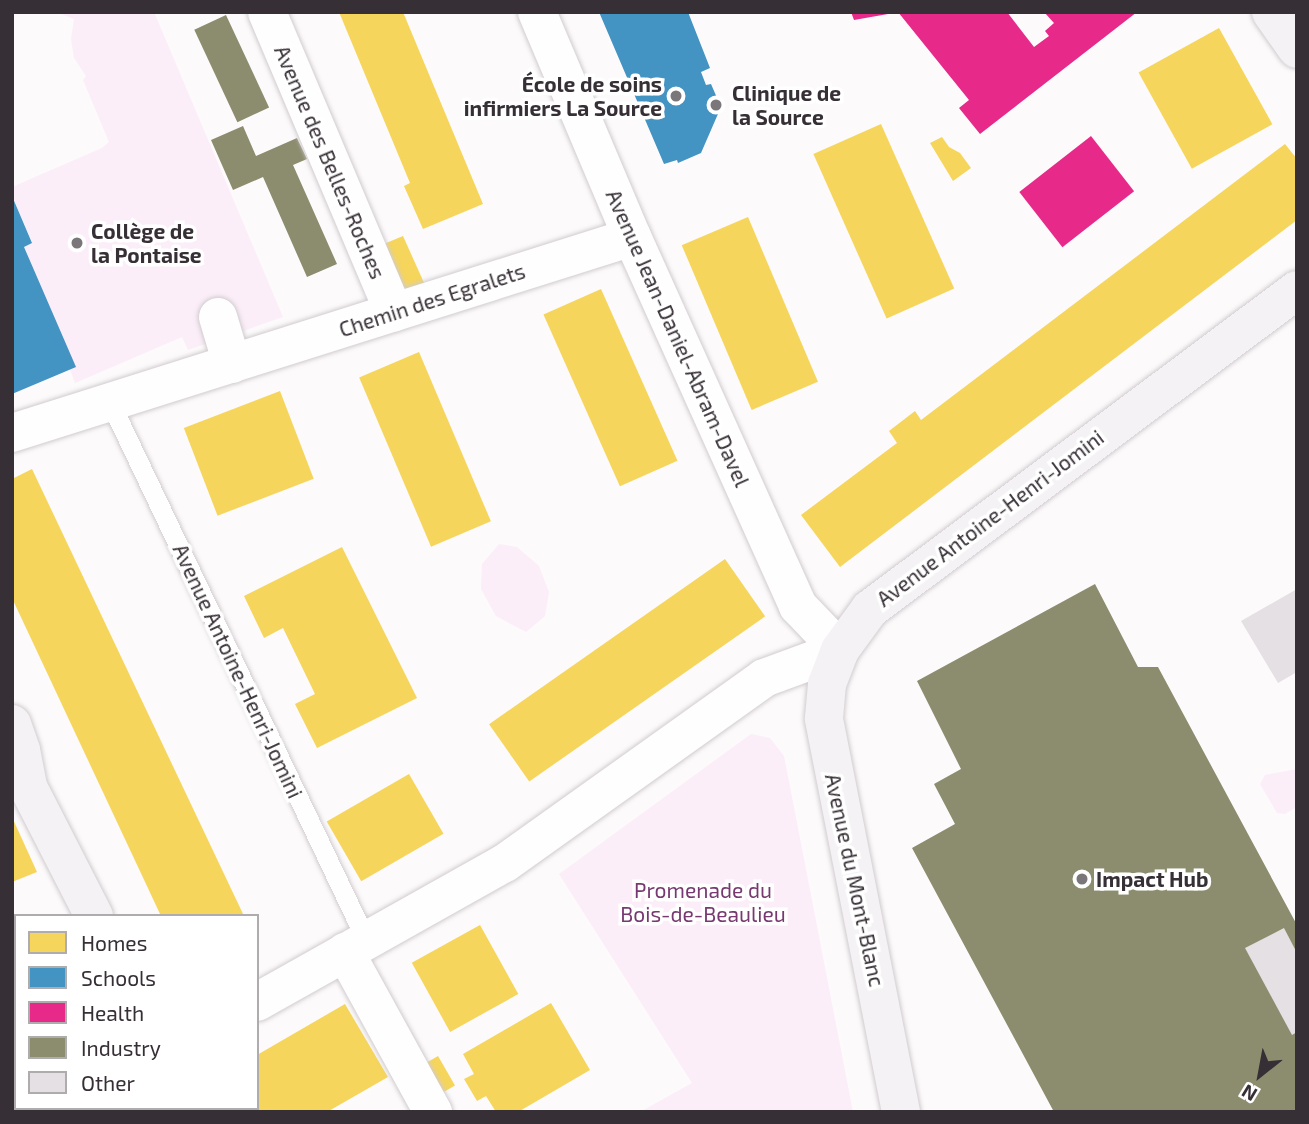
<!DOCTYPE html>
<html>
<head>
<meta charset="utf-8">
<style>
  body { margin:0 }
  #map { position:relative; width:1309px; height:1124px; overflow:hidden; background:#fcfafb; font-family:"Exo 2",sans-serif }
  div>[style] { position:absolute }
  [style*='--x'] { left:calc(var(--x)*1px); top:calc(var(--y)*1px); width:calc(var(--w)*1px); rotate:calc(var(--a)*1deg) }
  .green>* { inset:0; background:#fbeef8 }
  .homes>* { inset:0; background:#f6d55c; transform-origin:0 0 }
  .schools>* { inset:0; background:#4393c3 }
  .health>* { inset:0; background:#e7298a; transform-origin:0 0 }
  .industry>* { inset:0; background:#8c8c6e; transform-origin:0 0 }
  .building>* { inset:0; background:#e4e0e3 }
  .roads { filter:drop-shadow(0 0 2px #d1cccf) drop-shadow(0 0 2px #d1cccf) }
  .lane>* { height:19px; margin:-9.5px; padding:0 9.5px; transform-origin:9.5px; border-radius:9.5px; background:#fffefe }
  .street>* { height:38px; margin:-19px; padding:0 19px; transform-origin:19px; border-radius:19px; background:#fffefe }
  .secondary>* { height:38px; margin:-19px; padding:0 19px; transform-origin:19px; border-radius:19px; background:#f4f2f4 }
  .dots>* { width:19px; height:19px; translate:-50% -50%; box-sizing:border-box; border:4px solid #fff; border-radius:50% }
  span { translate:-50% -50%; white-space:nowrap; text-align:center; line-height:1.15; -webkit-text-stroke:7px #fff; paint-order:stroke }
  .poi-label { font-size:21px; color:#362f35; font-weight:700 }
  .right { translate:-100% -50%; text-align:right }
  .left { translate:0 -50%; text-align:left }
  .street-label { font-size:21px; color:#362f35 }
  .park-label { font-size:21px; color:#773970 }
  .frame { position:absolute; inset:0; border:14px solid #362f35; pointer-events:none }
  .legend { position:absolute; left:14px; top:914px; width:245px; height:196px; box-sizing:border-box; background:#fff; border:2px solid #afacae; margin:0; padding:9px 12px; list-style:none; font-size:21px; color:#362f35 }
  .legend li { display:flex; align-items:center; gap:14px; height:35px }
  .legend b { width:35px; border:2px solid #afacae }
  .north { position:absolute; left:1225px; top:1040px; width:70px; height:70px; -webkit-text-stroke:5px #fff; paint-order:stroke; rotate:211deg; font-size:19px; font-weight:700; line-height:28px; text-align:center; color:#362f35 }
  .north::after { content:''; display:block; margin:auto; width:24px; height:32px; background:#362f35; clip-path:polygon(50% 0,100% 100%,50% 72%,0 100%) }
</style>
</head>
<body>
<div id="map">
  <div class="green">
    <i style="clip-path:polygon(56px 12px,154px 12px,283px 317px,188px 350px,182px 337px,75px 383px,24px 247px,32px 242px,12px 196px,12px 187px,102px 148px,109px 142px,83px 80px,86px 76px,74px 58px,71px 39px,74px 19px)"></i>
    <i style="clip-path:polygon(499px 544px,517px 547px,539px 566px,549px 592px,545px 616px,526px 632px,496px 616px,481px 589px,482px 564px)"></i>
    <i style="clip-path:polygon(751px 734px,770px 738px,784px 756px,853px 1112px,640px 1112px,692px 1083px,559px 874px)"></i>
    <i style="clip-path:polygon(1297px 769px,1297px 807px,1285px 814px,1277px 813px,1260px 784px,1265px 775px)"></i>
  </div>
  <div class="homes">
    <i style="clip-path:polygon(339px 12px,403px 12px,483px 204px,423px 229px,404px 186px,410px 183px)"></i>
    <i style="left:1219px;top:28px;width:110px;height:92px;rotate:61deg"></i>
    <i style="left:881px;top:124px;width:180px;height:74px;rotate:66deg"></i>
    <i style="clip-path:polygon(942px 137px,949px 147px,960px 153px,971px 168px,953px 181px,930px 143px)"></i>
    <i style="clip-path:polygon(1285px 144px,1297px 159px,1297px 220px,840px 567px,801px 515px,897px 443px,889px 431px,915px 411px,921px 420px)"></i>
    <i style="left:748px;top:217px;width:179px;height:72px;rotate:67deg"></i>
    <i style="clip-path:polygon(403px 236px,425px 285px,406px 294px,379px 246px)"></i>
    <i style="left:601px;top:289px;width:188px;height:63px;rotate:66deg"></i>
    <i style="left:419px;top:352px;width:184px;height:65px;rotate:67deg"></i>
    <i style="left:280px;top:391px;width:94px;height:103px;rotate:69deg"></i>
    <i style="clip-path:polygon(32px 469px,244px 916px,161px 916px,12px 598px,12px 479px)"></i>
    <i style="clip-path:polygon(342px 547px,417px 698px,317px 748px,295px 704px,315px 694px,283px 628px,264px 638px,244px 596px)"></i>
    <i style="left:725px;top:559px;width:70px;height:288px;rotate:55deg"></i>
    <i style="left:409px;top:774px;width:69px;height:95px;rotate:60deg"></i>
    <i style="clip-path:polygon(12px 817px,37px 872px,12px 882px)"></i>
    <i style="left:480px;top:925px;width:79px;height:78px;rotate:61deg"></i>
    <i style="clip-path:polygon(16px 944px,16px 976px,12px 945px)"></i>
    <i style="clip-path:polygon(551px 1003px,590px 1070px,518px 1112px,496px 1112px,486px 1096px,477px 1101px,464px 1079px,474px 1074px,463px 1054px)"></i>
    <i style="clip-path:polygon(345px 1004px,388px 1077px,327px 1112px,248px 1112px,246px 1108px,257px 1108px,257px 1055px)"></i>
    <i style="left:438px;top:1056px;width:34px;height:22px;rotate:60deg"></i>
  </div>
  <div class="schools">
    <i style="clip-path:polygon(599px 12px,688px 12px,710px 68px,701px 72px,706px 85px,711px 84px,721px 107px,701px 153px,678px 163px,677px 160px,664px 164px)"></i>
    <i style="clip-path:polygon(12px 196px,32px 243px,24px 247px,76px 367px,12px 394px)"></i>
  </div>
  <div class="health">
    <i style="clip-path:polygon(851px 12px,888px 12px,888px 14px,854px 20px)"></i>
    <i style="clip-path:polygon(898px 12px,1007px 12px,1034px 47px,1049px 36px,1045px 31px,1054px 23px,1044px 12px,1137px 12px,980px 134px,959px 108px,969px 100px)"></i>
    <i style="left:1091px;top:136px;width:70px;height:91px;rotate:52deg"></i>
  </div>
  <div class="industry">
    <i style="left:226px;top:15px;width:102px;height:35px;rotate:65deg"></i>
    <i style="clip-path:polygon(243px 126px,256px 156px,297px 138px,307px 159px,293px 165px,337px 264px,307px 277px,263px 177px,233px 190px,211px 140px)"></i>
    <i style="clip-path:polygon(1095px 584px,1138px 667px,1158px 667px,1297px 925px,1297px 1112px,1054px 1112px,912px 848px,955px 824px,934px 784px,961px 769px,917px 681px)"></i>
  </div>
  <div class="building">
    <i style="clip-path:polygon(1297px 589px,1297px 672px,1278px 683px,1241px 621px)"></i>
    <i style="clip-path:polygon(1284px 928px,1297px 953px,1297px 1032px,1292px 1035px,1245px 948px)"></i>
  </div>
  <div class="roads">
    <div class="lane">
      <i style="--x:110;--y:402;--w:596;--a:64.55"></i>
    </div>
    <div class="street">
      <i style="--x:267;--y:12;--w:326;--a:67.1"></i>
      <i style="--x:218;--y:317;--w:49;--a:73.4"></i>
      <i style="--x:12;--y:433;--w:650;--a:-17.54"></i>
      <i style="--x:345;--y:952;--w:183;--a:61.2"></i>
      <i style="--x:257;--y:1002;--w:284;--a:-29.3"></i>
      <i style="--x:505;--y:863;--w:318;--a:-35.5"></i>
      <i style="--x:764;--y:678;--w:81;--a:-20.2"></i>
      <i style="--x:840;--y:650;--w:61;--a:-133.7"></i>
      <i style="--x:798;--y:606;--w:405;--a:-114.2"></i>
      <i style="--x:632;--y:237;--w:244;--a:-112.9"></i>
      <i style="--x:26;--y:1112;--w:10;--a:-24"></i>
    </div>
    <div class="secondary">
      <i style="--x:1271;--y:12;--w:45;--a:54.9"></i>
      <i style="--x:12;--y:724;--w:28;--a:71"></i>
      <i style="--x:21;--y:750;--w:38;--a:79"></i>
      <i style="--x:28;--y:787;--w:145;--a:62.9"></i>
      <i style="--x:197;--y:1108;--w:4;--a:76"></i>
      <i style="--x:901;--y:1112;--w:401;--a:-101.1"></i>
      <i style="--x:824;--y:718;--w:34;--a:-85"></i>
      <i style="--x:827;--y:684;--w:36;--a:-69"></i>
      <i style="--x:840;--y:650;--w:51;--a:-53.8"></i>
      <i style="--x:870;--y:609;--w:533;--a:-36.76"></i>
    </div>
  </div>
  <div class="dots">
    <i style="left:676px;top:96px;background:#7b767a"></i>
    <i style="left:716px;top:105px;background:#7b767a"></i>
    <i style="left:77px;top:243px;background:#7b767a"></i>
    <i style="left:1082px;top:879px;background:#7b767a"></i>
  </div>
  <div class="poi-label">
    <span class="right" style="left:662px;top:96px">École de soins<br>infirmiers La Source</span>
    <span class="left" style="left:732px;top:105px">Clinique de<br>la Source</span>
    <span class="left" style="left:91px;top:243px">Collège de<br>la Pontaise</span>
    <span class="left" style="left:1096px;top:879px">Impact Hub</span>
  </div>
  <div class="street-label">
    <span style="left:330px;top:162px;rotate:67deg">Avenue des Belles-Roches</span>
    <span style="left:432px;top:300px;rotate:-18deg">Chemin des Egralets</span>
    <span style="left:678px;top:338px;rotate:66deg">Avenue Jean-Daniel-Abram-Davel</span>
    <span style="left:990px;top:518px;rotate:-37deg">Avenue Antoine-Henri-Jomini</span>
    <span style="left:238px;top:671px;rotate:65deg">Avenue Antoine-Henri-Jomini</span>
    <span style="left:855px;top:880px;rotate:78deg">Avenue du Mont-Blanc</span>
  </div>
  <div class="park-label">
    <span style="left:703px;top:902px">Promenade du<br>Bois-de-Beaulieu</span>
  </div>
  <div class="frame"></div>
  <ul class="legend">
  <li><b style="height:19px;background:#f6d55c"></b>Homes</li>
  <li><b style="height:19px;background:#4393c3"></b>Schools</li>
  <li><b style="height:19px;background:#e7298a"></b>Health</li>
  <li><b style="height:19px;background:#8c8c6e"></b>Industry</li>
  <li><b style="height:19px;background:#e4e0e3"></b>Other</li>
  </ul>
  <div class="north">N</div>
</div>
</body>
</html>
